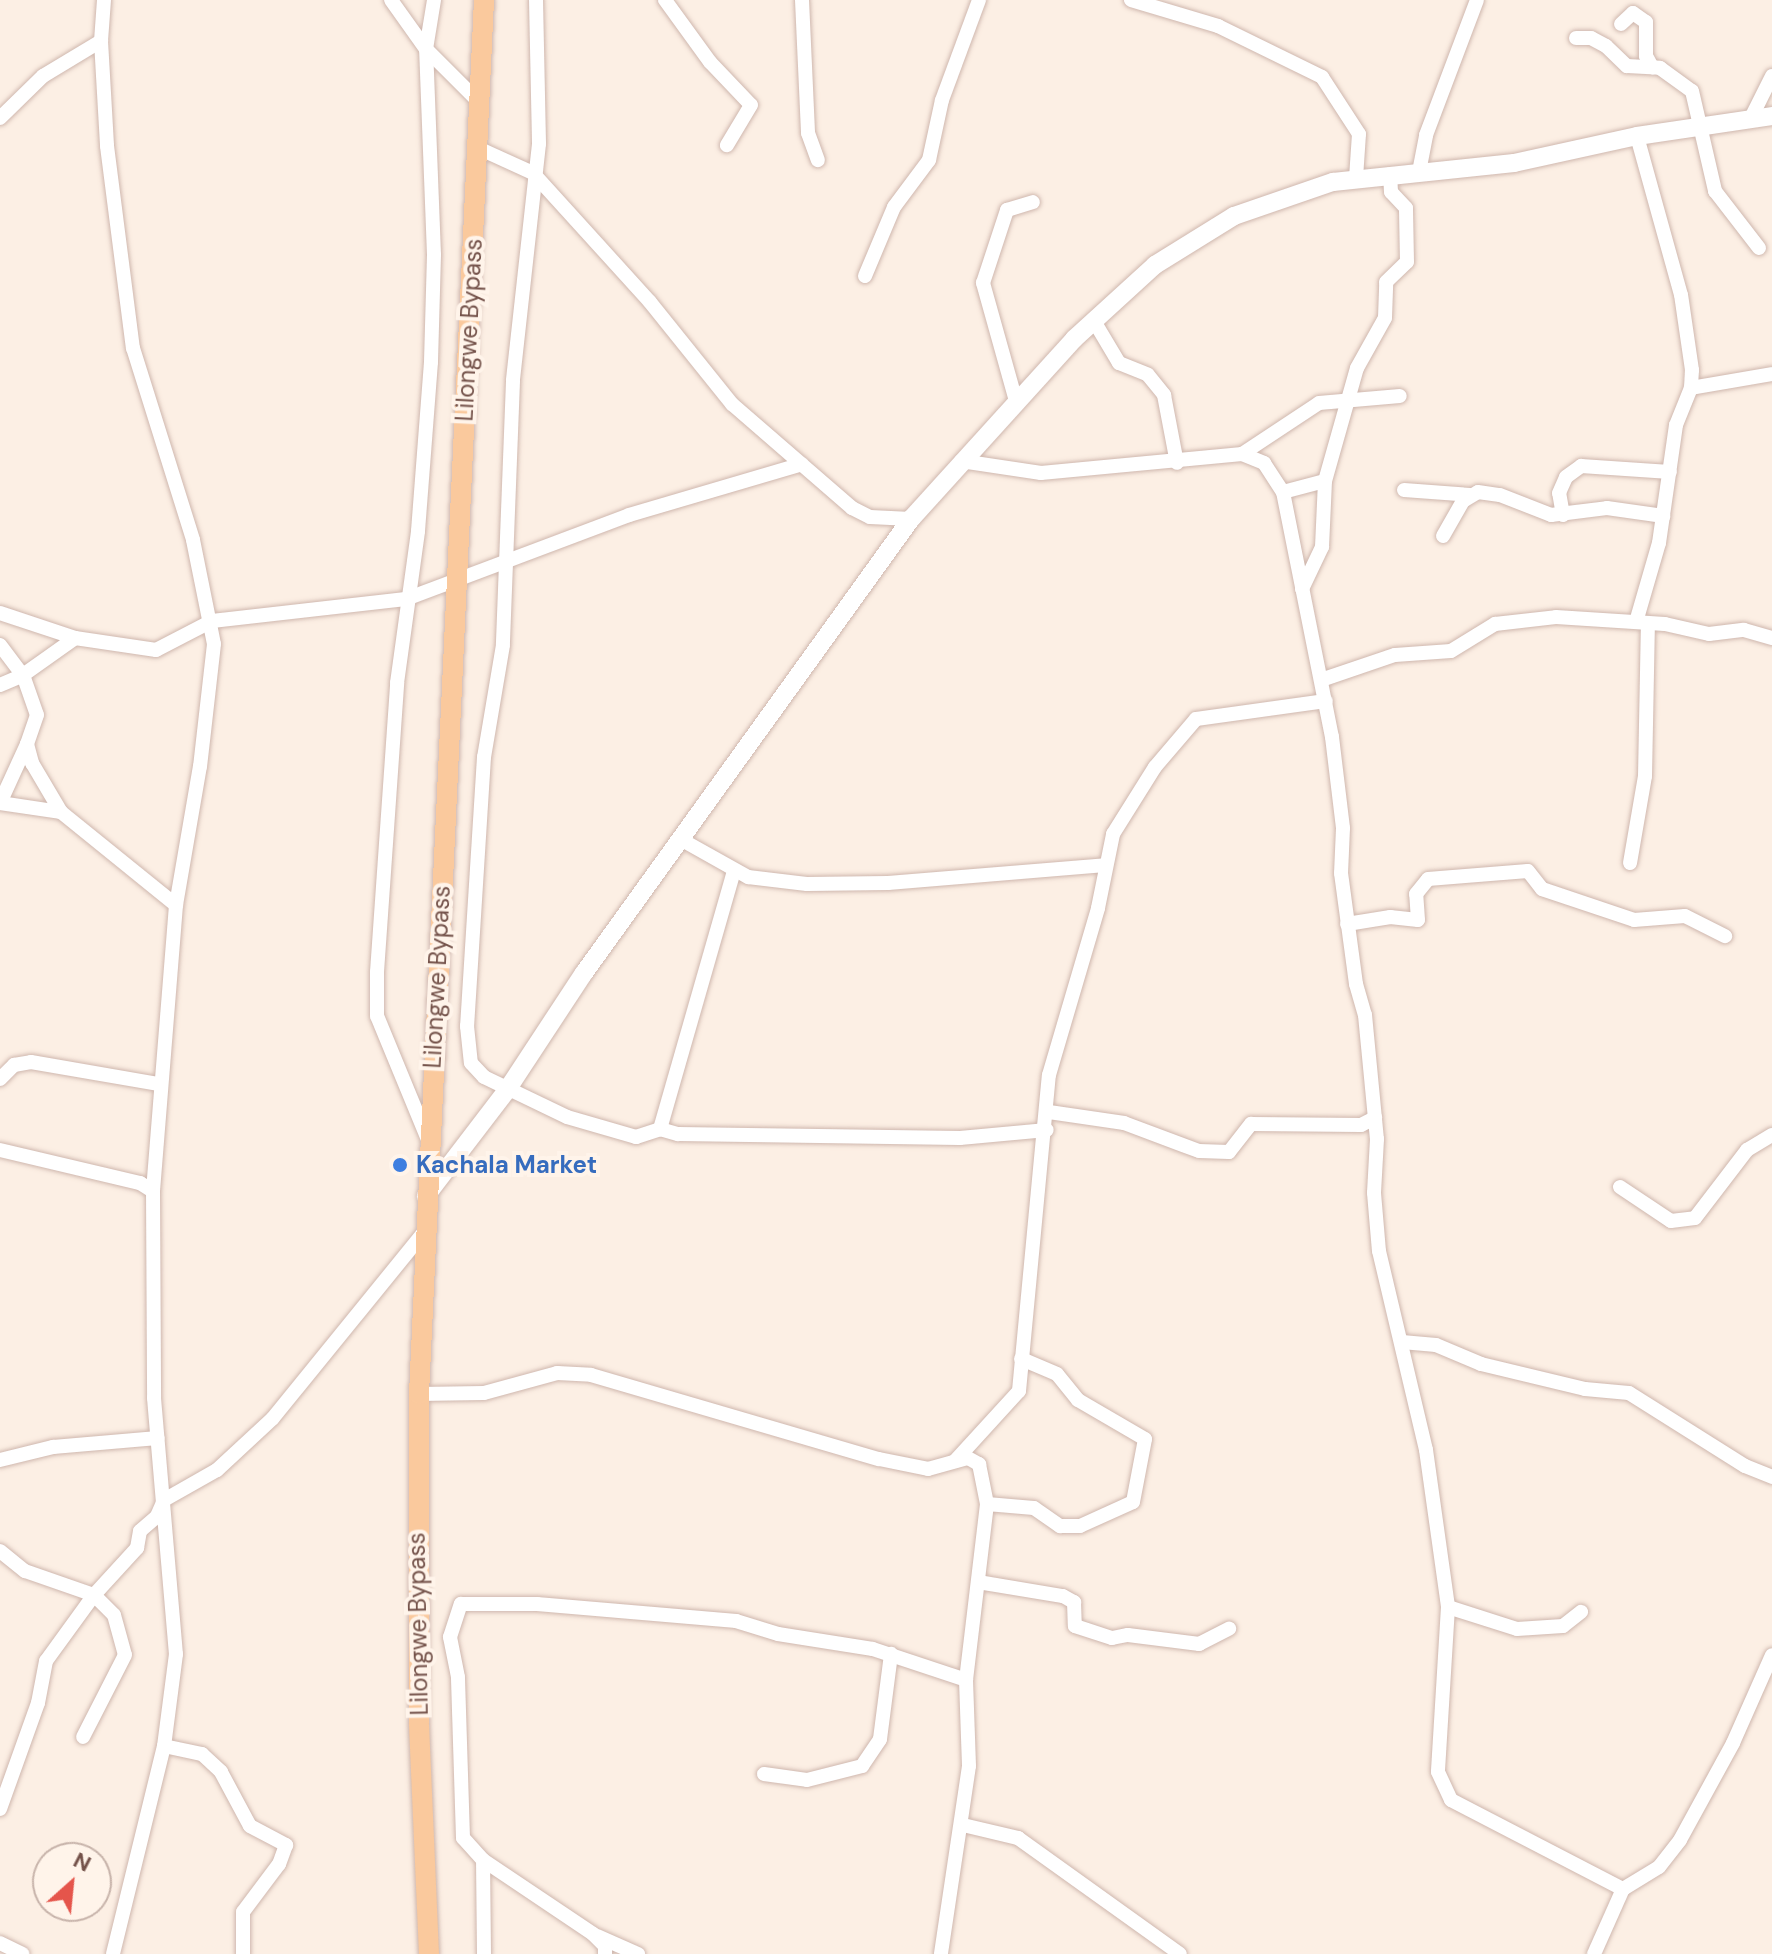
<!DOCTYPE html>
<html>
<head>
<meta charset="utf-8">
<style>
  body { margin:0 }
  #map { position:relative; width:1772px; height:1954px; overflow:hidden; background:#fcefe4; font-family:"DM Sans",sans-serif }
  div>[style] { position:absolute }
  [style*='--x'] { left:calc(var(--x)*1px); top:calc(var(--y)*1px); width:calc(var(--w)*1px); rotate:calc(var(--a)*1deg) }
  .roads { filter:drop-shadow(0 0 2px #cfb7ae) drop-shadow(0 0 2px #cfb7ae) }
  .street>* { height:14px; margin:-7px; padding:0 7px; transform-origin:7px; border-radius:7px; background:#fff }
  .secondary>* { height:18px; margin:-9px; padding:0 9px; transform-origin:9px; border-radius:9px; background:#fff }
  .primary>* { height:20px; margin:-10px; padding:0 10px; transform-origin:10px; border-radius:10px; background:#fac99d }
  .dots>* { width:22px; height:22px; translate:-50% -50%; box-sizing:border-box; border:4px solid #fff4ea; border-radius:50% }
  span { translate:-50% -50%; white-space:nowrap; text-align:center; line-height:1.15; -webkit-text-stroke:8px #fff4ea; paint-order:stroke }
  .street-label { font-size:24px; color:#74524a }
  .shop-label { font-size:24px; color:#366cbe; font-weight:700 }
  .left { translate:0 -50%; text-align:left }
  .north { position:absolute; left:32px; top:1842px; width:80px; height:80px; box-sizing:border-box; background:#fff4ea; border:2px solid #c7b3aa; border-radius:50%; rotate:27deg; font-size:22px; font-weight:700; line-height:32px; text-align:center; color:#74524a }
  .north::after { content:''; display:block; margin:auto; width:28px; height:36px; background:#e5554b; clip-path:polygon(50% 0,100% 100%,50% 72%,0 100%) }
</style>
</head>
<body>
<div id="map">
  <div class="roads">
    <div class="street">
      <i style="--x:104;--y:0;--w:41;--a:94.2"></i>
      <i style="--x:101;--y:41;--w:105;--a:86.7"></i>
      <i style="--x:107;--y:146;--w:204;--a:82.7"></i>
      <i style="--x:133;--y:348;--w:201;--a:72.6"></i>
      <i style="--x:193;--y:540;--w:106;--a:78.6"></i>
      <i style="--x:214;--y:644;--w:123;--a:96.5"></i>
      <i style="--x:200;--y:766;--w:141;--a:99.8"></i>
      <i style="--x:176;--y:905;--w:287;--a:94.6"></i>
      <i style="--x:153;--y:1191;--w:207;--a:89.7"></i>
      <i style="--x:154;--y:1398;--w:257;--a:85.1"></i>
      <i style="--x:176;--y:1654;--w:93;--a:97.4"></i>
      <i style="--x:164;--y:1746;--w:214;--a:103.8"></i>
      <i style="--x:391;--y:0;--w:60;--a:54.5"></i>
      <i style="--x:426;--y:49;--w:76;--a:45"></i>
      <i style="--x:536;--y:0;--w:144;--a:88.8"></i>
      <i style="--x:539;--y:144;--w:238;--a:96.3"></i>
      <i style="--x:513;--y:381;--w:264;--a:92.2"></i>
      <i style="--x:503;--y:645;--w:114;--a:99.6"></i>
      <i style="--x:484;--y:757;--w:270;--a:93.6"></i>
      <i style="--x:467;--y:1026;--w:37;--a:84"></i>
      <i style="--x:471;--y:1063;--w:19;--a:47"></i>
      <i style="--x:484;--y:1077;--w:92;--a:25.7"></i>
      <i style="--x:567;--y:1117;--w:72;--a:16.2"></i>
      <i style="--x:636;--y:1137;--w:25;--a:-18"></i>
      <i style="--x:660;--y:1129;--w:19;--a:16"></i>
      <i style="--x:678;--y:1134;--w:282;--a:0.8"></i>
      <i style="--x:960;--y:1138;--w:87;--a:-5.3"></i>
      <i style="--x:665;--y:0;--w:77;--a:54"></i>
      <i style="--x:710;--y:62;--w:59;--a:46.4"></i>
      <i style="--x:751;--y:105;--w:47;--a:121"></i>
      <i style="--x:802;--y:0;--w:133;--a:87.4"></i>
      <i style="--x:808;--y:133;--w:29;--a:70"></i>
      <i style="--x:1131;--y:0;--w:91;--a:16.6"></i>
      <i style="--x:1218;--y:26;--w:116;--a:26.1"></i>
      <i style="--x:1322;--y:77;--w:68;--a:57"></i>
      <i style="--x:1359;--y:134;--w:44;--a:93.9"></i>
      <i style="--x:1621;--y:24;--w:16;--a:-43"></i>
      <i style="--x:1633;--y:13;--w:16;--a:35"></i>
      <i style="--x:1646;--y:22;--w:34;--a:90"></i>
      <i style="--x:1646;--y:56;--w:13;--a:61"></i>
      <i style="--x:1576;--y:38;--w:15;--a:0"></i>
      <i style="--x:1591;--y:38;--w:17;--a:28"></i>
      <i style="--x:1606;--y:46;--w:29;--a:44"></i>
      <i style="--x:1627;--y:66;--w:33;--a:3"></i>
      <i style="--x:1660;--y:68;--w:39;--a:36"></i>
      <i style="--x:1692;--y:91;--w:103;--a:77"></i>
      <i style="--x:1715;--y:191;--w:72;--a:52.3"></i>
      <i style="--x:0;--y:118;--w:60;--a:-44.3"></i>
      <i style="--x:43;--y:76;--w:68;--a:-31.1"></i>
      <i style="--x:1751;--y:118;--w:47;--a:-63.4"></i>
      <i style="--x:478;--y:148;--w:60;--a:24.4"></i>
      <i style="--x:533;--y:173;--w:174;--a:47.8"></i>
      <i style="--x:650;--y:302;--w:131;--a:51.2"></i>
      <i style="--x:732;--y:404;--w:159;--a:40.9"></i>
      <i style="--x:852;--y:508;--w:20;--a:27"></i>
      <i style="--x:870;--y:517;--w:41;--a:2.8"></i>
      <i style="--x:1419;--y:172;--w:38;--a:-79"></i>
      <i style="--x:1426;--y:135;--w:144;--a:-69.3"></i>
      <i style="--x:865;--y:276;--w:75;--a:-67.2"></i>
      <i style="--x:894;--y:207;--w:59;--a:-53.3"></i>
      <i style="--x:929;--y:160;--w:61;--a:-77.8"></i>
      <i style="--x:942;--y:100;--w:107;--a:-69.7"></i>
      <i style="--x:1094;--y:321;--w:49;--a:59.2"></i>
      <i style="--x:1119;--y:363;--w:31;--a:22"></i>
      <i style="--x:1148;--y:375;--w:26;--a:51"></i>
      <i style="--x:1164;--y:395;--w:69;--a:79.2"></i>
      <i style="--x:1691;--y:388;--w:82;--a:-9.8"></i>
      <i style="--x:1016;--y:401;--w:123;--a:-105.6"></i>
      <i style="--x:983;--y:283;--w:77;--a:-71.8"></i>
      <i style="--x:1007;--y:210;--w:27;--a:-17"></i>
      <i style="--x:1242;--y:454;--w:92;--a:-33.5"></i>
      <i style="--x:1319;--y:403;--w:81;--a:-4.9"></i>
      <i style="--x:961;--y:461;--w:81;--a:8.5"></i>
      <i style="--x:1041;--y:473;--w:202;--a:-5.4"></i>
      <i style="--x:1242;--y:454;--w:24;--a:22"></i>
      <i style="--x:1264;--y:463;--w:35;--a:57"></i>
      <i style="--x:1283;--y:492;--w:250;--a:78.7"></i>
      <i style="--x:1332;--y:737;--w:92;--a:83.1"></i>
      <i style="--x:1343;--y:828;--w:45;--a:92.5"></i>
      <i style="--x:1341;--y:873;--w:112;--a:82.3"></i>
      <i style="--x:1356;--y:984;--w:32;--a:74"></i>
      <i style="--x:1365;--y:1015;--w:125;--a:84.5"></i>
      <i style="--x:1377;--y:1139;--w:54;--a:93.2"></i>
      <i style="--x:1374;--y:1193;--w:58;--a:85.1"></i>
      <i style="--x:1379;--y:1251;--w:204;--a:76.7"></i>
      <i style="--x:1426;--y:1450;--w:159;--a:82"></i>
      <i style="--x:1448;--y:1607;--w:165;--a:93.5"></i>
      <i style="--x:1438;--y:1772;--w:31;--a:65"></i>
      <i style="--x:1451;--y:1800;--w:194;--a:27.4"></i>
      <i style="--x:1623;--y:1889;--w:42;--a:-31.4"></i>
      <i style="--x:1659;--y:1867;--w:34;--a:-52"></i>
      <i style="--x:1680;--y:1840;--w:111;--a:-61.3"></i>
      <i style="--x:1733;--y:1743;--w:96;--a:-66.1"></i>
      <i style="--x:1404;--y:490;--w:66;--a:4.3"></i>
      <i style="--x:1283;--y:492;--w:43;--a:-14.7"></i>
      <i style="--x:1563;--y:515;--w:22;--a:-100"></i>
      <i style="--x:1559;--y:493;--w:17;--a:-66"></i>
      <i style="--x:1566;--y:477;--w:19;--a:-36"></i>
      <i style="--x:1581;--y:466;--w:89;--a:3.9"></i>
      <i style="--x:1443;--y:536;--w:40;--a:-60.3"></i>
      <i style="--x:1463;--y:501;--w:17;--a:-31"></i>
      <i style="--x:1478;--y:492;--w:22;--a:8"></i>
      <i style="--x:1500;--y:495;--w:55;--a:21.4"></i>
      <i style="--x:1551;--y:515;--w:56;--a:-7.1"></i>
      <i style="--x:1607;--y:508;--w:57;--a:8.1"></i>
      <i style="--x:1302;--y:589;--w:47;--a:-64.5"></i>
      <i style="--x:1322;--y:547;--w:66;--a:-87.4"></i>
      <i style="--x:1325;--y:481;--w:117;--a:-74.2"></i>
      <i style="--x:1357;--y:368;--w:57;--a:-60.8"></i>
      <i style="--x:1385;--y:318;--w:36;--a:-88"></i>
      <i style="--x:1386;--y:282;--w:29;--a:-44"></i>
      <i style="--x:1407;--y:262;--w:54;--a:-91.1"></i>
      <i style="--x:1406;--y:208;--w:22;--a:-133"></i>
      <i style="--x:1391;--y:192;--w:18;--a:-93"></i>
      <i style="--x:0;--y:613;--w:79;--a:18.4"></i>
      <i style="--x:75;--y:638;--w:82;--a:8.4"></i>
      <i style="--x:156;--y:650;--w:63;--a:-27.4"></i>
      <i style="--x:212;--y:621;--w:195;--a:-6.5"></i>
      <i style="--x:406;--y:599;--w:238;--a:-20.6"></i>
      <i style="--x:629;--y:515;--w:180;--a:-16.4"></i>
      <i style="--x:1636;--y:622;--w:82;--a:-73.8"></i>
      <i style="--x:1659;--y:543;--w:119;--a:-81.8"></i>
      <i style="--x:1676;--y:425;--w:40;--a:-68"></i>
      <i style="--x:1691;--y:388;--w:18;--a:-87"></i>
      <i style="--x:1692;--y:370;--w:76;--a:-98.3"></i>
      <i style="--x:1681;--y:295;--w:165;--a:-105.5"></i>
      <i style="--x:0;--y:645;--w:38;--a:53"></i>
      <i style="--x:23;--y:675;--w:42;--a:70.7"></i>
      <i style="--x:37;--y:715;--w:31;--a:109"></i>
      <i style="--x:27;--y:744;--w:20;--a:75"></i>
      <i style="--x:32;--y:763;--w:57;--a:59.4"></i>
      <i style="--x:1321;--y:680;--w:78;--a:-18.7"></i>
      <i style="--x:1395;--y:655;--w:56;--a:-4.1"></i>
      <i style="--x:1451;--y:651;--w:52;--a:-31.5"></i>
      <i style="--x:1495;--y:624;--w:61;--a:-6.5"></i>
      <i style="--x:1556;--y:617;--w:109;--a:3.7"></i>
      <i style="--x:1665;--y:624;--w:45;--a:12.8"></i>
      <i style="--x:1709;--y:634;--w:35;--a:-7"></i>
      <i style="--x:1744;--y:630;--w:29;--a:16"></i>
      <i style="--x:0;--y:685;--w:25;--a:-23"></i>
      <i style="--x:23;--y:675;--w:64;--a:-35.4"></i>
      <i style="--x:0;--y:803;--w:62;--a:8.4"></i>
      <i style="--x:61;--y:812;--w:148;--a:39"></i>
      <i style="--x:0;--y:803;--w:65;--a:-65.4"></i>
      <i style="--x:682;--y:840;--w:76;--a:29.3"></i>
      <i style="--x:748;--y:877;--w:59;--a:6.8"></i>
      <i style="--x:807;--y:884;--w:81;--a:-0.7"></i>
      <i style="--x:888;--y:883;--w:218;--a:-4.7"></i>
      <i style="--x:1630;--y:863;--w:88;--a:-80.2"></i>
      <i style="--x:1645;--y:776;--w:153;--a:-88.9"></i>
      <i style="--x:1347;--y:924;--w:44;--a:-9.2"></i>
      <i style="--x:1390;--y:917;--w:28;--a:6"></i>
      <i style="--x:1418;--y:920;--w:26;--a:-94"></i>
      <i style="--x:1416;--y:894;--w:19;--a:-51"></i>
      <i style="--x:1428;--y:879;--w:100;--a:-4.6"></i>
      <i style="--x:1528;--y:871;--w:23;--a:52"></i>
      <i style="--x:1542;--y:889;--w:97;--a:18.6"></i>
      <i style="--x:1634;--y:920;--w:51;--a:-4.5"></i>
      <i style="--x:1685;--y:916;--w:45;--a:26.6"></i>
      <i style="--x:0;--y:1079;--w:20;--a:-45"></i>
      <i style="--x:14;--y:1065;--w:17;--a:-10"></i>
      <i style="--x:31;--y:1062;--w:130;--a:9.8"></i>
      <i style="--x:1049;--y:1112;--w:76;--a:8.3"></i>
      <i style="--x:1124;--y:1123;--w:80;--a:20.5"></i>
      <i style="--x:1199;--y:1151;--w:30;--a:2"></i>
      <i style="--x:1229;--y:1152;--w:36;--a:-52"></i>
      <i style="--x:1251;--y:1124;--w:110;--a:0.5"></i>
      <i style="--x:1361;--y:1125;--w:16;--a:-27"></i>
      <i style="--x:660;--y:1129;--w:268;--a:-74"></i>
      <i style="--x:429;--y:1142;--w:136;--a:-112.4"></i>
      <i style="--x:377;--y:1016;--w:44;--a:-90"></i>
      <i style="--x:377;--y:972;--w:290;--a:-86"></i>
      <i style="--x:397;--y:683;--w:153;--a:-82.1"></i>
      <i style="--x:418;--y:531;--w:169;--a:-85.6"></i>
      <i style="--x:431;--y:362;--w:107;--a:-88.4"></i>
      <i style="--x:434;--y:255;--w:206;--a:-92.2"></i>
      <i style="--x:426;--y:49;--w:50;--a:-80.7"></i>
      <i style="--x:0;--y:1150;--w:144;--a:13.3"></i>
      <i style="--x:140;--y:1183;--w:15;--a:32"></i>
      <i style="--x:1620;--y:1187;--w:61;--a:33.7"></i>
      <i style="--x:1671;--y:1221;--w:24;--a:-7"></i>
      <i style="--x:1695;--y:1218;--w:86;--a:-52.6"></i>
      <i style="--x:1747;--y:1150;--w:29;--a:-31"></i>
      <i style="--x:1402;--y:1342;--w:34;--a:5"></i>
      <i style="--x:1436;--y:1345;--w:49;--a:22.9"></i>
      <i style="--x:1481;--y:1364;--w:107;--a:13.5"></i>
      <i style="--x:1585;--y:1389;--w:44;--a:5.2"></i>
      <i style="--x:1629;--y:1393;--w:137;--a:32.2"></i>
      <i style="--x:1745;--y:1466;--w:29;--a:22"></i>
      <i style="--x:419;--y:1394;--w:65;--a:-0.9"></i>
      <i style="--x:484;--y:1393;--w:76;--a:-15.3"></i>
      <i style="--x:557;--y:1373;--w:34;--a:3"></i>
      <i style="--x:591;--y:1375;--w:300;--a:16.3"></i>
      <i style="--x:879;--y:1459;--w:50;--a:11.5"></i>
      <i style="--x:928;--y:1469;--w:41;--a:-15.4"></i>
      <i style="--x:968;--y:1458;--w:13;--a:29"></i>
      <i style="--x:979;--y:1464;--w:41;--a:78.7"></i>
      <i style="--x:987;--y:1504;--w:177;--a:96.8"></i>
      <i style="--x:966;--y:1680;--w:86;--a:88"></i>
      <i style="--x:969;--y:1766;--w:190;--a:98.5"></i>
      <i style="--x:0;--y:1460;--w:55;--a:-13.8"></i>
      <i style="--x:53;--y:1447;--w:105;--a:-4.9"></i>
      <i style="--x:955;--y:1461;--w:95;--a:-47.6"></i>
      <i style="--x:1019;--y:1391;--w:317;--a:-84.6"></i>
      <i style="--x:1049;--y:1075;--w:174;--a:-73.6"></i>
      <i style="--x:1098;--y:908;--w:76;--a:-78.5"></i>
      <i style="--x:1113;--y:834;--w:79;--a:-57.9"></i>
      <i style="--x:1155;--y:767;--w:63;--a:-49.5"></i>
      <i style="--x:1196;--y:719;--w:131;--a:-7.9"></i>
      <i style="--x:987;--y:1504;--w:47;--a:4.9"></i>
      <i style="--x:1034;--y:1508;--w:32;--a:35"></i>
      <i style="--x:1060;--y:1526;--w:20;--a:0"></i>
      <i style="--x:1080;--y:1526;--w:58;--a:-24.4"></i>
      <i style="--x:1133;--y:1502;--w:64;--a:-79.2"></i>
      <i style="--x:1145;--y:1439;--w:78;--a:-149.8"></i>
      <i style="--x:1078;--y:1400;--w:33;--a:-129"></i>
      <i style="--x:1057;--y:1374;--w:39;--a:-157"></i>
      <i style="--x:0;--y:1551;--w:32;--a:39"></i>
      <i style="--x:25;--y:1571;--w:73;--a:19.2"></i>
      <i style="--x:94;--y:1595;--w:28;--a:45"></i>
      <i style="--x:114;--y:1615;--w:41;--a:74.6"></i>
      <i style="--x:125;--y:1655;--w:92;--a:117.1"></i>
      <i style="--x:978;--y:1582;--w:86;--a:9.4"></i>
      <i style="--x:1063;--y:1596;--w:13;--a:29"></i>
      <i style="--x:1074;--y:1602;--w:24;--a:88"></i>
      <i style="--x:1075;--y:1626;--w:39;--a:18"></i>
      <i style="--x:1112;--y:1638;--w:16;--a:-11"></i>
      <i style="--x:1128;--y:1635;--w:72;--a:7.2"></i>
      <i style="--x:1199;--y:1644;--w:34;--a:-27"></i>
      <i style="--x:1448;--y:1607;--w:72;--a:17.7"></i>
      <i style="--x:1517;--y:1629;--w:46;--a:-3.7"></i>
      <i style="--x:1563;--y:1626;--w:23;--a:-38"></i>
      <i style="--x:164;--y:1746;--w:39;--a:12"></i>
      <i style="--x:202;--y:1754;--w:26;--a:43"></i>
      <i style="--x:221;--y:1772;--w:61;--a:61.8"></i>
      <i style="--x:250;--y:1826;--w:41;--a:27.8"></i>
      <i style="--x:286;--y:1845;--w:20;--a:110"></i>
      <i style="--x:279;--y:1864;--w:60;--a:126.9"></i>
      <i style="--x:243;--y:1912;--w:42;--a:90"></i>
      <i style="--x:764;--y:1774;--w:43;--a:7.9"></i>
      <i style="--x:807;--y:1780;--w:57;--a:-14.3"></i>
      <i style="--x:862;--y:1766;--w:32;--a:-56"></i>
      <i style="--x:880;--y:1739;--w:86;--a:-82.6"></i>
      <i style="--x:0;--y:1809;--w:113;--a:-70.3"></i>
      <i style="--x:38;--y:1703;--w:43;--a:-79.2"></i>
      <i style="--x:46;--y:1661;--w:82;--a:-54"></i>
      <i style="--x:94;--y:1595;--w:64;--a:-47.5"></i>
      <i style="--x:137;--y:1548;--w:17;--a:-80"></i>
      <i style="--x:140;--y:1531;--w:23;--a:-41"></i>
      <i style="--x:157;--y:1516;--w:17;--a:-66"></i>
      <i style="--x:164;--y:1500;--w:61;--a:-29.5"></i>
      <i style="--x:217;--y:1470;--w:76;--a:-42.9"></i>
      <i style="--x:273;--y:1418;--w:242;--a:-50.9"></i>
      <i style="--x:963;--y:1825;--w:57;--a:13.3"></i>
      <i style="--x:1018;--y:1838;--w:199;--a:35.6"></i>
      <i style="--x:483;--y:1860;--w:133;--a:33.9"></i>
      <i style="--x:593;--y:1934;--w:17;--a:45"></i>
      <i style="--x:605;--y:1946;--w:8;--a:90"></i>
      <i style="--x:597;--y:1936;--w:45;--a:23.7"></i>
      <i style="--x:0;--y:1943;--w:25;--a:26"></i>
      <i style="--x:484;--y:1954;--w:94;--a:-90.6"></i>
      <i style="--x:483;--y:1860;--w:30;--a:-132"></i>
      <i style="--x:463;--y:1838;--w:161;--a:-91.8"></i>
      <i style="--x:458;--y:1677;--w:41;--a:-101.3"></i>
      <i style="--x:450;--y:1637;--w:35;--a:-72"></i>
      <i style="--x:461;--y:1604;--w:76;--a:0"></i>
      <i style="--x:537;--y:1604;--w:200;--a:4.9"></i>
      <i style="--x:736;--y:1621;--w:44;--a:17.2"></i>
      <i style="--x:778;--y:1634;--w:96;--a:9"></i>
      <i style="--x:873;--y:1649;--w:98;--a:18.4"></i>
      <i style="--x:1594;--y:1954;--w:71;--a:-66"></i>
    </div>
    <div class="secondary">
      <i style="--x:426;--y:1196;--w:133;--a:-52.6"></i>
      <i style="--x:507;--y:1090;--w:140;--a:-56.7"></i>
      <i style="--x:584;--y:973;--w:560;--a:-54.24"></i>
      <i style="--x:911;--y:519;--w:243;--a:-47.8"></i>
      <i style="--x:1074;--y:339;--w:110;--a:-42.4"></i>
      <i style="--x:1155;--y:265;--w:93;--a:-31.8"></i>
      <i style="--x:1234;--y:216;--w:105;--a:-19"></i>
      <i style="--x:1333;--y:182;--w:182;--a:-6"></i>
      <i style="--x:1514;--y:163;--w:126;--a:-12.4"></i>
      <i style="--x:1637;--y:136;--w:136;--a:-8.4"></i>
    </div>
    <div class="primary">
      <i style="--x:429;--y:1954;--w:231;--a:-92.5"></i>
      <i style="--x:419;--y:1723;--w:329;--a:-90"></i>
      <i style="--x:419;--y:1394;--w:1396;--a:-87.33"></i>
    </div>
  </div>
  <div class="dots">
    <i style="left:400px;top:1165px;background:#3f7fe0"></i>
  </div>
  <div class="street-label">
    <span style="left:469px;top:330px;rotate:-87deg">Lilongwe Bypass</span>
    <span style="left:437px;top:977px;rotate:-87deg">Lilongwe Bypass</span>
    <span style="left:418px;top:1624px;rotate:-91deg">Lilongwe Bypass</span>
  </div>
  <div class="shop-label">
    <span class="left" style="left:416px;top:1165px">Kachala Market</span>
  </div>
  <div class="north">N</div>
</div>
</body>
</html>
